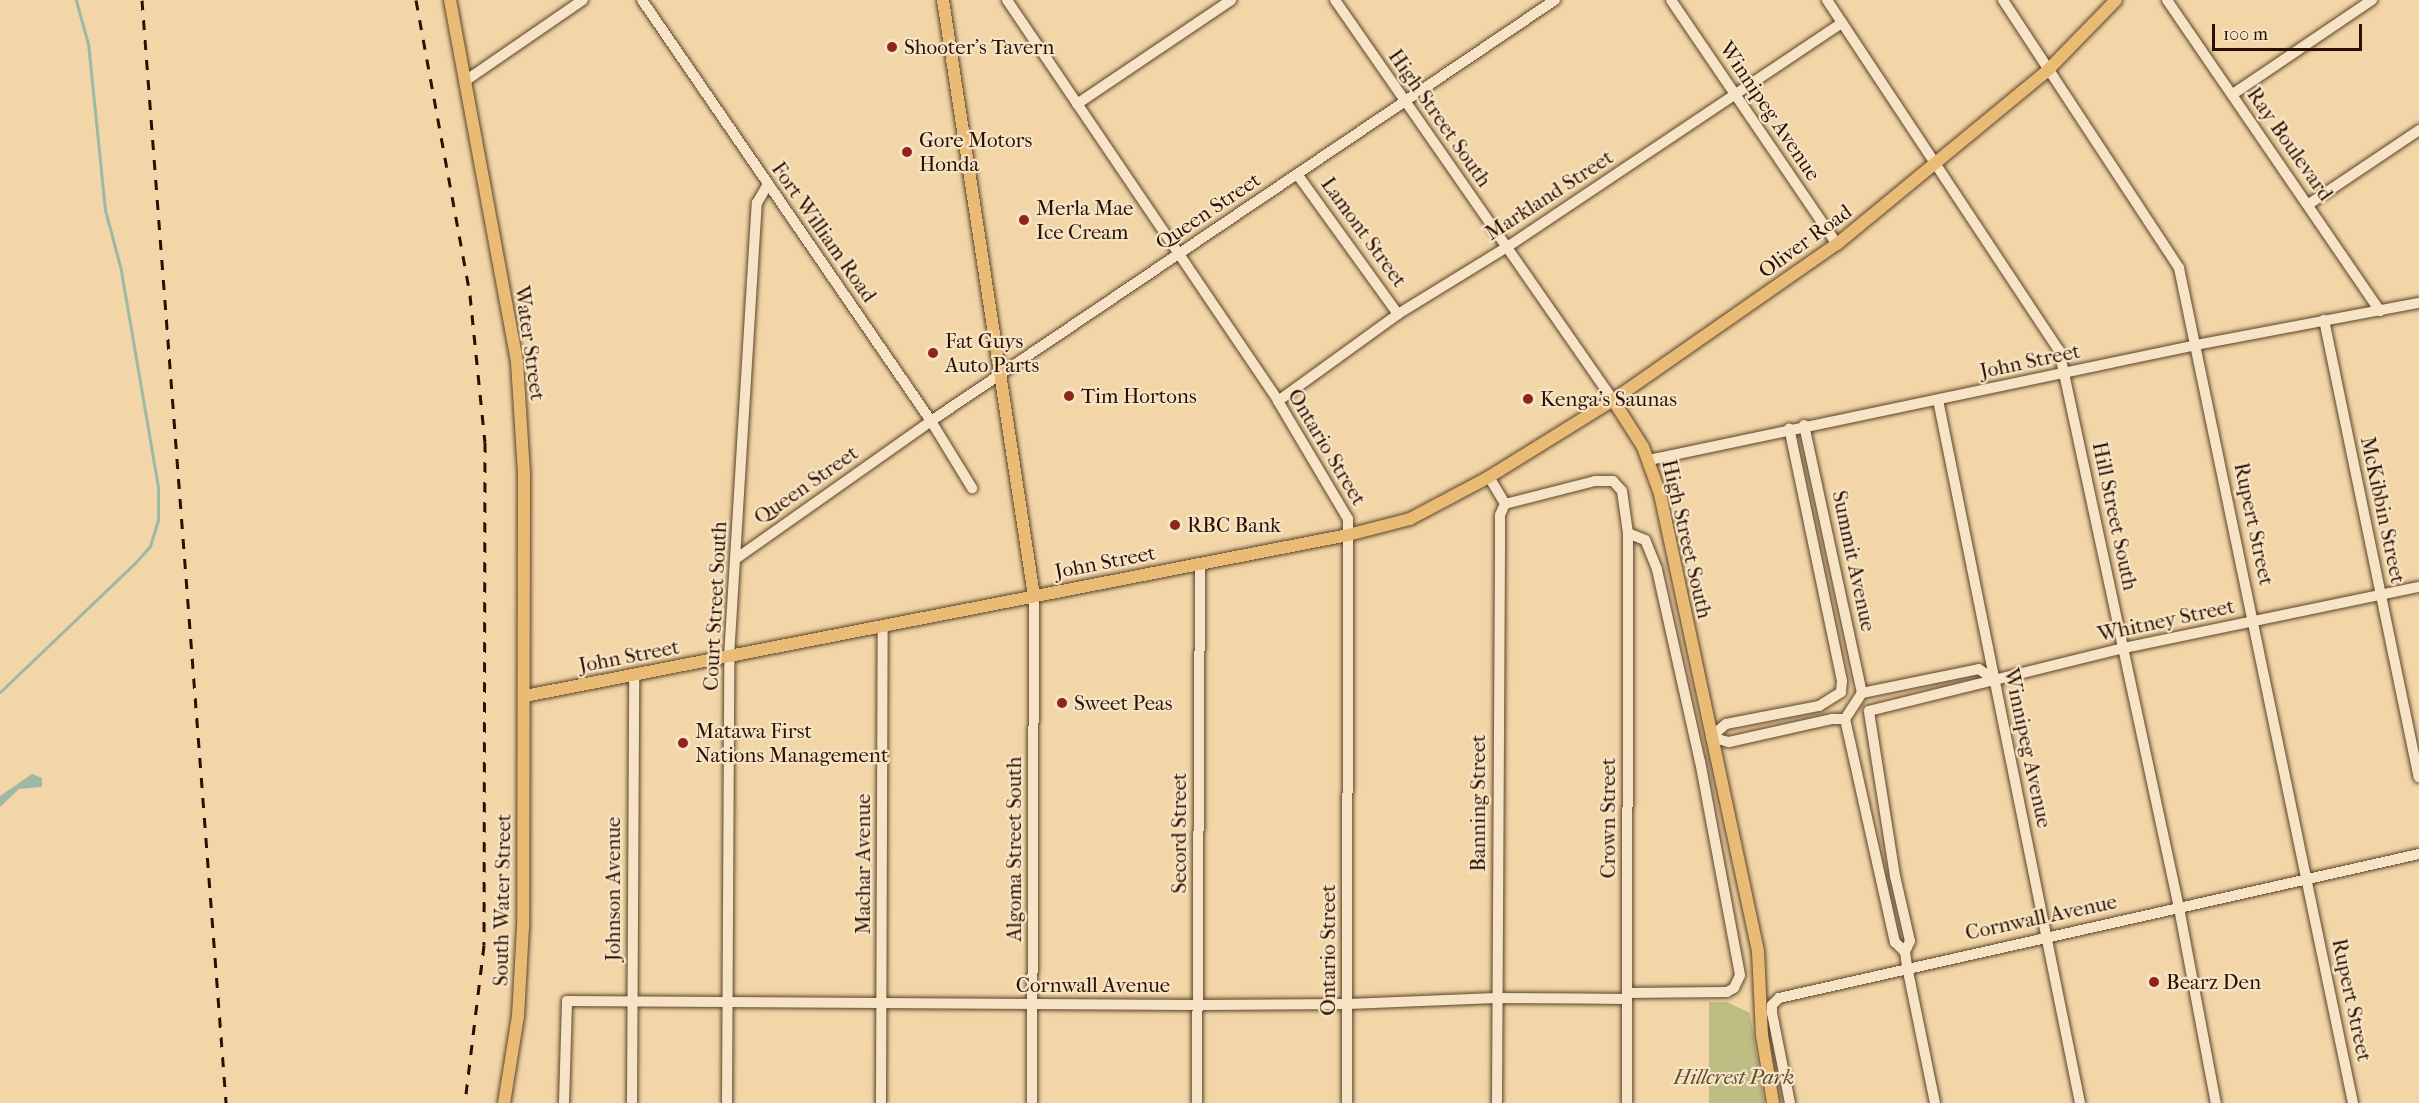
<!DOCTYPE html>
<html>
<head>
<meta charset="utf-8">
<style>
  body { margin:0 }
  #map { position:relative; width:2419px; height:1103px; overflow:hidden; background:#f2d6a7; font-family:"IM FELL French Canon",serif }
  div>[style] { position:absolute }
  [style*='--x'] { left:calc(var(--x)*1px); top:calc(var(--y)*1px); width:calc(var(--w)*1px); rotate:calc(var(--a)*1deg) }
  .green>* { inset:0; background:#bebd84 }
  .water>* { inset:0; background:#9cb9a5 }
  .stream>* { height:3px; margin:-1.5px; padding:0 1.5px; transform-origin:1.5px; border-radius:1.5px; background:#9cb9a5 }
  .roads { filter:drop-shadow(0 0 2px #5c422a) drop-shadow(0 0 2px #5c422a) }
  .minor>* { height:10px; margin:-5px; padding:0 5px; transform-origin:5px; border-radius:5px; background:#f7e4c6 }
  .major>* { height:12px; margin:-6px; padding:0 6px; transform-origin:6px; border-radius:6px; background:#e9bb74 }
  .rail>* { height:3px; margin-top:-1.5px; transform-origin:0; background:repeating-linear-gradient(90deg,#2a1001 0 10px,transparent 0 20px) }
  .dots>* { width:16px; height:16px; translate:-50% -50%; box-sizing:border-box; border:3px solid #f7e4c6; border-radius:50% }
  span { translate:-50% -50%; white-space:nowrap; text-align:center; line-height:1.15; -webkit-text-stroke:4.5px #f7e4c6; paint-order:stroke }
  .poi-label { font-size:21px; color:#2a1001 }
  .left { translate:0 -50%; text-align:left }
  .street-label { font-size:21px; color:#2a1001 }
  .park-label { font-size:21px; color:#5e4d2f; font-style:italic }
  .scale { position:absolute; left:2212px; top:24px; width:150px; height:27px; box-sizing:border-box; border:3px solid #2a1001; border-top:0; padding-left:8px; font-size:18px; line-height:21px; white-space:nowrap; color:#2a1001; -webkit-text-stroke:4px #f7e4c6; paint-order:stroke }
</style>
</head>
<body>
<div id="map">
  <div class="green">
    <i style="clip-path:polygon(1709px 1002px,1727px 1002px,1750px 1013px,1764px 1103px,1709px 1103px)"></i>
  </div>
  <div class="water">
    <i style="clip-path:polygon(32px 774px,42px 778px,42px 787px,19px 789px,0 807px,0 796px)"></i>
  </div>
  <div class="stream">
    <i style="--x:0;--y:692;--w:185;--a:-43.7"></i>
    <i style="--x:134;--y:564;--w:24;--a:-48"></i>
    <i style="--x:150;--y:546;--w:27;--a:-73"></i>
    <i style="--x:158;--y:520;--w:33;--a:-90"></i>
    <i style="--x:158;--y:487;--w:220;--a:-99.7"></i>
    <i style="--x:121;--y:270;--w:62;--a:-104.9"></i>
    <i style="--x:105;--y:210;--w:167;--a:-95.8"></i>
    <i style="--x:88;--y:44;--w:46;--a:-105.3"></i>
  </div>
  <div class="roads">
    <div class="minor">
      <i style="--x:642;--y:0;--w:511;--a:55.53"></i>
      <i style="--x:931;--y:421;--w:79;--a:58.5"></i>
      <i style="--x:1007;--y:0;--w:484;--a:55.9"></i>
      <i style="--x:1278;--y:401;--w:137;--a:59.3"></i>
      <i style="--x:1348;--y:519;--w:584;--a:90.1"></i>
      <i style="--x:1335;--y:0;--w:487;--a:55.2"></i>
      <i style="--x:1671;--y:0;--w:295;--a:55.8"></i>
      <i style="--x:1827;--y:0;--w:420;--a:56.5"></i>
      <i style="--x:2059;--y:350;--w:571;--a:77.86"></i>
      <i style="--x:2179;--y:908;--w:198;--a:79.3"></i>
      <i style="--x:2003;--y:0;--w:321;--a:56.7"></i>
      <i style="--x:2179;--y:268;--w:853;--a:78.23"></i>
      <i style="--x:2167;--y:0;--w:377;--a:55.6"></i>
      <i style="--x:465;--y:81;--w:143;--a:-34.5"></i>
      <i style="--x:2233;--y:94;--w:168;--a:-34.1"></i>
      <i style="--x:1077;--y:104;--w:186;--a:-34"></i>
      <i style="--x:1297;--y:174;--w:173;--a:54.2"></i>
      <i style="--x:2309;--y:204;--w:133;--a:-33.9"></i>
      <i style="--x:2324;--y:320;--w:467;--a:78.3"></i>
      <i style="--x:1938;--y:400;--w:717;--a:78.58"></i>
      <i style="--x:1278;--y:401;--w:148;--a:-35.9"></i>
      <i style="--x:1398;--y:314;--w:128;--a:-31.6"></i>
      <i style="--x:1507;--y:247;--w:403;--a:-33.8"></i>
      <i style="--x:1804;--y:425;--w:274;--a:77.8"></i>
      <i style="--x:1862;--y:693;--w:119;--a:-11.6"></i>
      <i style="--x:1979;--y:669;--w:17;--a:36"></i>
      <i style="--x:1649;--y:460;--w:559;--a:-11.87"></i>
      <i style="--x:2196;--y:345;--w:227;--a:-10.7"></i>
      <i style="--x:1489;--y:477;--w:31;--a:59"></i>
      <i style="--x:1505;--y:504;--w:93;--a:-14.3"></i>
      <i style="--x:1595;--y:481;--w:18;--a:0"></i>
      <i style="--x:1613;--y:481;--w:13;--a:48"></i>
      <i style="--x:1622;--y:491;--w:42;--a:81.9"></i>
      <i style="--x:1628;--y:533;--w:570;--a:90.1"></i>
      <i style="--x:737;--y:558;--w:237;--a:-35.2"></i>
      <i style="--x:931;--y:421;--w:753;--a:-34.01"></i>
      <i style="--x:1845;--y:719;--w:229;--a:77.4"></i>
      <i style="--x:1895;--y:942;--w:14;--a:45"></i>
      <i style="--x:1845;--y:719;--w:31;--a:-57"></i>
      <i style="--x:1711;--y:737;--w:20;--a:-41"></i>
      <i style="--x:1726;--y:724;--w:95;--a:-11"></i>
      <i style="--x:1819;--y:706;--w:26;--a:-32"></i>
      <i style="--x:1841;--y:692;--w:11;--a:-85"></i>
      <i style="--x:1842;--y:681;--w:258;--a:-101.8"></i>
      <i style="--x:1711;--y:737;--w:19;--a:16"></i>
      <i style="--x:1729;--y:742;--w:106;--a:-12.6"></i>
      <i style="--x:1832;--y:719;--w:13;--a:0"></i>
      <i style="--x:1627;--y:993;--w:100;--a:-0.6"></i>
      <i style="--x:1727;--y:992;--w:8;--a:-30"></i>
      <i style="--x:1734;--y:988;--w:14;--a:-65"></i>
      <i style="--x:1740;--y:975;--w:217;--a:-100.6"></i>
      <i style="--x:1700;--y:762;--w:198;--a:-102.6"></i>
      <i style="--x:1657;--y:569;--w:31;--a:-112"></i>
      <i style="--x:1645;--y:540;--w:18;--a:-158"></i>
      <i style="--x:564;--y:1103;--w:102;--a:-88.3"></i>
      <i style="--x:567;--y:1001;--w:631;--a:0.36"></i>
      <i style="--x:1198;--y:1005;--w:150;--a:-0.4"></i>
      <i style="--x:1348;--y:1004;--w:148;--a:-2.3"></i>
      <i style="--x:1496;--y:998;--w:131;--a:0.4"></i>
      <i style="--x:632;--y:1103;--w:428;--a:-89.7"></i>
      <i style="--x:727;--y:1103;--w:446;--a:-89.7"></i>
      <i style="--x:729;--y:657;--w:455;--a:-86.5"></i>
      <i style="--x:757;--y:203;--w:20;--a:-60"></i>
      <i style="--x:881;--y:1103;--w:477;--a:-89.8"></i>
      <i style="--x:1032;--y:1103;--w:507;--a:-89.77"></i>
      <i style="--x:1197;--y:1103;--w:540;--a:-89.68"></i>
      <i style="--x:1497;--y:1103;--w:554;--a:-89.69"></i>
      <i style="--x:1500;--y:549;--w:34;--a:-90"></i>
      <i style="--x:1500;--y:515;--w:12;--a:-66"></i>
      <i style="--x:1790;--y:1103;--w:92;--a:-101.3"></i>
      <i style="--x:1772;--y:1013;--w:8;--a:-90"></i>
      <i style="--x:1772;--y:1005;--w:10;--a:-45"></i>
      <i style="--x:1779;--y:998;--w:656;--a:-12.68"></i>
      <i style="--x:1935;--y:1103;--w:140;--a:-101.6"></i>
      <i style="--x:1907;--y:966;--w:14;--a:-98"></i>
      <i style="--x:1905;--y:952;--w:12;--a:-66"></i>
      <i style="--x:1910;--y:941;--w:67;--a:-103"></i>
      <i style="--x:1895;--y:876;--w:167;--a:-99"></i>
      <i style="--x:1869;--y:711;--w:263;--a:-13.9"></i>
      <i style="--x:2124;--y:648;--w:301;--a:-11.7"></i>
    </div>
    <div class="major">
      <i style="--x:450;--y:0;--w:368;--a:79.5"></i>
      <i style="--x:517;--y:362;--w:110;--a:86.4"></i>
      <i style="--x:524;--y:472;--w:455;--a:90.1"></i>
      <i style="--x:523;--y:927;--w:89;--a:93.2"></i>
      <i style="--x:518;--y:1016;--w:88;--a:99.1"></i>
      <i style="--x:943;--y:0;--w:603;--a:81.32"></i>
      <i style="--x:1613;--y:400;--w:56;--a:57.4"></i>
      <i style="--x:1643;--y:447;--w:50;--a:70.1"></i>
      <i style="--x:1660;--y:494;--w:467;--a:77.9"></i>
      <i style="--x:1758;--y:951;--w:84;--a:87.3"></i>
      <i style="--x:1762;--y:1035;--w:69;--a:80.8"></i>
      <i style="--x:525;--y:696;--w:839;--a:-11.07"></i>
      <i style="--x:1348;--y:535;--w:64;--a:-14.5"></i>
      <i style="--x:1410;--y:519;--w:89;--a:-28"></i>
      <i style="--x:1489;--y:477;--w:146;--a:-31.8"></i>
      <i style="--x:1613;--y:400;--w:273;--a:-34.9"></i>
      <i style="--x:1837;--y:244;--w:275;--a:-39.5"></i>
      <i style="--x:2049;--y:69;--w:96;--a:-45.8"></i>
    </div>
  </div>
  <div class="rail">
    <i style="--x:142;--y:0;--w:1106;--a:85.64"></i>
    <i style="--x:416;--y:0;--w:300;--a:79.6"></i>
    <i style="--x:470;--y:295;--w:148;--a:84.2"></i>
    <i style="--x:485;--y:442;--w:503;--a:90.11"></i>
    <i style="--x:484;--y:945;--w:159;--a:96.9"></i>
  </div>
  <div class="dots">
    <i style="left:892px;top:47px;background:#8f2418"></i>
    <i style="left:907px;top:152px;background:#8f2418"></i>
    <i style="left:1024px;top:220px;background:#8f2418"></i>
    <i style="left:933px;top:353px;background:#8f2418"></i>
    <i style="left:1069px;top:396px;background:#8f2418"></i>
    <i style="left:1528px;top:399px;background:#8f2418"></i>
    <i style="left:1175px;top:525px;background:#8f2418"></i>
    <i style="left:1062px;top:703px;background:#8f2418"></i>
    <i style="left:683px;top:743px;background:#8f2418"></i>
    <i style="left:2154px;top:982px;background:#8f2418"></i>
  </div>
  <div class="poi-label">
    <span class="left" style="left:904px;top:47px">Shooter's Tavern</span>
    <span class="left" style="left:919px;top:152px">Gore Motors<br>Honda</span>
    <span class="left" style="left:1036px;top:220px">Merla Mae<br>Ice Cream</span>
    <span class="left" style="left:945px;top:353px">Fat Guys<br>Auto Parts</span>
    <span class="left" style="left:1081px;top:396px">Tim Hortons</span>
    <span class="left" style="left:1540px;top:399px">Kenga's Saunas</span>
    <span class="left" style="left:1187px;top:525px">RBC Bank</span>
    <span class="left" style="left:1074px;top:703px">Sweet Peas</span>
    <span class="left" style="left:695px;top:743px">Matawa First<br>Nations Management</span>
    <span class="left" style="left:2166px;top:982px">Bearz Den</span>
  </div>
  <div class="street-label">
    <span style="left:1770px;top:111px;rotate:56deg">Winnipeg Avenue</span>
    <span style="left:1440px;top:118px;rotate:55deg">High Street South</span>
    <span style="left:2290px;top:144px;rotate:55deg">Ray Boulevard</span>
    <span style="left:1549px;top:195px;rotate:-33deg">Markland Street</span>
    <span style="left:1208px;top:211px;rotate:-34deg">Queen Street</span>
    <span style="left:824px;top:232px;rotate:55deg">Fort William Road</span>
    <span style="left:1364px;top:232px;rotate:54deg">Lamont Street</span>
    <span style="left:1805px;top:241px;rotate:-36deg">Oliver Road</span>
    <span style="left:530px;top:343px;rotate:82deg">Water Street</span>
    <span style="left:2030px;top:361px;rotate:-12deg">John Street</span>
    <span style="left:1327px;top:447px;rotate:59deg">Ontario Street</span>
    <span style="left:806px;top:485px;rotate:-35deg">Queen Street</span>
    <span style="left:2383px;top:510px;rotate:78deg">McKibbin Street</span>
    <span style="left:2115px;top:516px;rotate:78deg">Hill Street South</span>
    <span style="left:2254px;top:524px;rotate:78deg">Rupert Street</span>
    <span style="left:1687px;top:539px;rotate:77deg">High Street South</span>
    <span style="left:1854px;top:561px;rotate:78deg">Summit Avenue</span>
    <span style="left:1105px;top:562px;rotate:-11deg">John Street</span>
    <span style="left:715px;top:606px;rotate:-87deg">Court Street South</span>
    <span style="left:2166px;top:620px;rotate:-12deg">Whitney Street</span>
    <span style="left:629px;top:656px;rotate:-11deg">John Street</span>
    <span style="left:2028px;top:748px;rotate:78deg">Winnipeg Avenue</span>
    <span style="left:1478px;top:803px;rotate:-90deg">Banning Street</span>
    <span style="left:1608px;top:818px;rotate:-90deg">Crown Street</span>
    <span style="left:1179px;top:833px;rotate:-90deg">Secord Street</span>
    <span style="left:1014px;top:849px;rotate:-90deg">Algoma Street South</span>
    <span style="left:863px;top:864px;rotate:-90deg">Machar Avenue</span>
    <span style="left:613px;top:889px;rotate:-90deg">Johnson Avenue</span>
    <span style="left:502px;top:900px;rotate:-89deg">South Water Street</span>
    <span style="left:2041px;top:917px;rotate:-12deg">Cornwall Avenue</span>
    <span style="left:1328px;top:950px;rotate:-90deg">Ontario Street</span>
    <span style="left:1093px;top:985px">Cornwall Avenue</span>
    <span style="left:2352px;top:1000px;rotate:78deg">Rupert Street</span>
  </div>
  <div class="park-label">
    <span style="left:1734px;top:1077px">Hillcrest Park</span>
  </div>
  <div class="scale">100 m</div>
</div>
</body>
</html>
